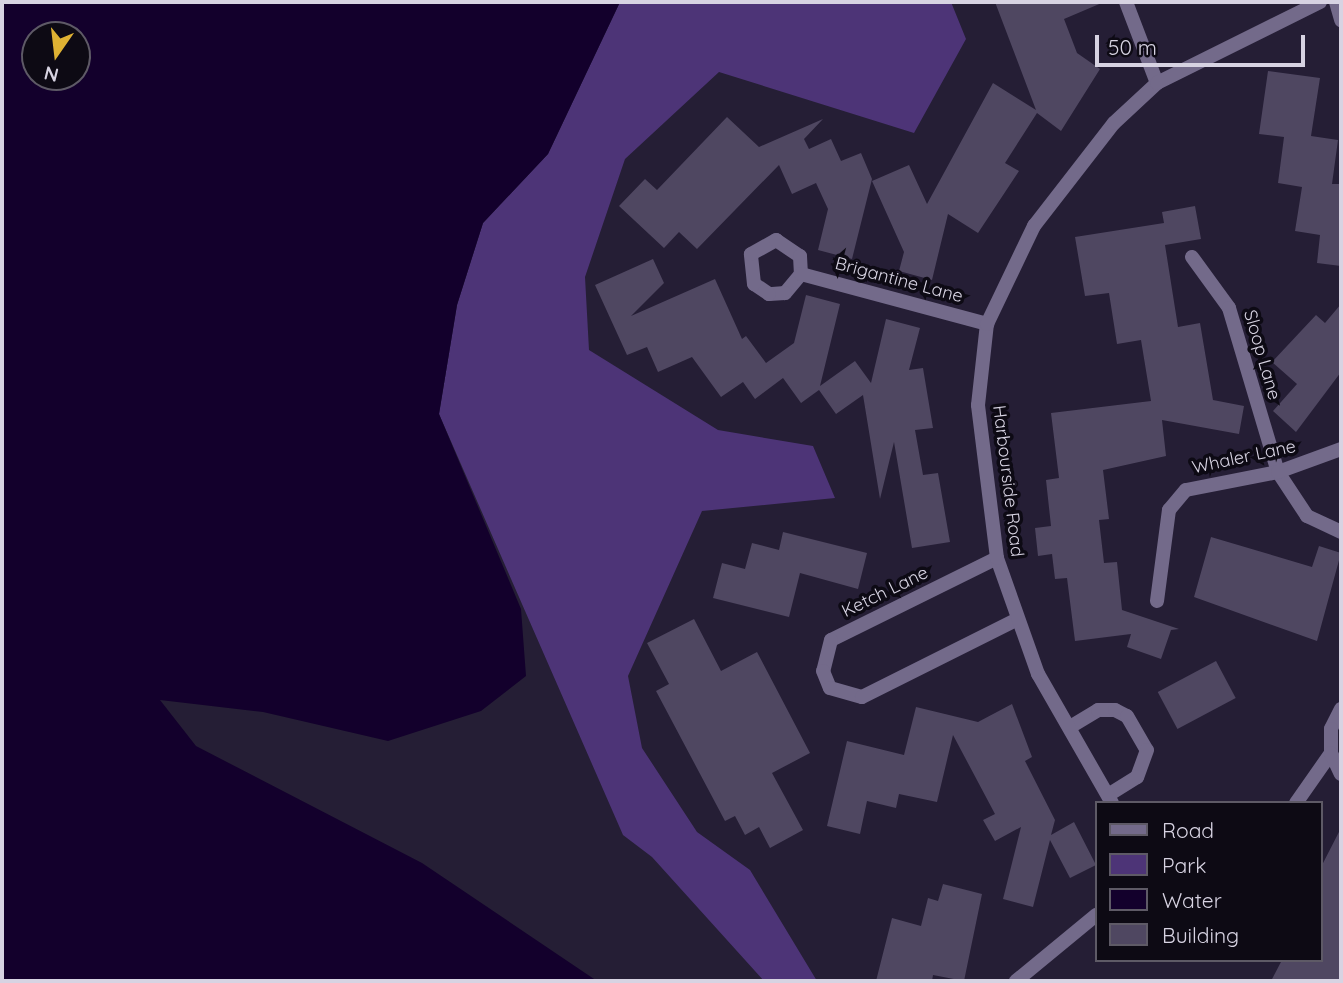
<!DOCTYPE html>
<html>
<head>
<meta charset="utf-8">
<style>
  body { margin:0 }
  #map { position:relative; width:1343px; height:983px; overflow:hidden; background:#251e35; font-family:Quicksand,sans-serif }
  div>[style] { position:absolute }
  [style*='--x'] { left:calc(var(--x)*1px); top:calc(var(--y)*1px); width:calc(var(--w)*1px); rotate:calc(var(--a)*1deg) }
  .green>* { inset:0; background:#4d3477 }
  .water>* { inset:0; background:#13002c }
  .building>* { inset:0; background:#4f4761; transform-origin:0 0 }
  .service>* { height:14px; margin:-7px; padding:0 7px; transform-origin:7px; border-radius:7px; background:#736a8a }
  .minor>* { height:14px; margin:-7px; padding:0 7px; transform-origin:7px; border-radius:7px; background:#736a8a }
  span { translate:-50% -50%; white-space:nowrap; text-align:center; line-height:1.15; -webkit-text-stroke:7px #0d0a14; paint-order:stroke }
  .street-label { font-size:18px; color:#d7d3e2 }
  .frame { position:absolute; inset:0; border:4px solid #d7d3e2; pointer-events:none }
  .legend { position:absolute; left:1095px; top:801px; width:228px; height:161px; box-sizing:border-box; background:#0d0a14; border:2px solid #5e5a66; margin:0; padding:9px 12px; list-style:none; font-size:21px; color:#d7d3e2 }
  .legend li { display:flex; align-items:center; gap:14px; height:35px }
  .legend b { width:35px; border:2px solid #5e5a66 }
  .north { position:absolute; left:21px; top:21px; width:70px; height:70px; box-sizing:border-box; background:#0d0a14; border:2px solid #5e5a66; border-radius:50%; rotate:194deg; font-size:19px; font-weight:700; line-height:28px; text-align:center; color:#d7d3e2 }
  .north::after { content:''; display:block; margin:auto; width:24px; height:32px; background:#deb133; clip-path:polygon(50% 0,100% 100%,50% 72%,0 100%) }
  .scale { position:absolute; left:1095px; top:35px; width:210px; height:32px; box-sizing:border-box; border:4px solid #d7d3e2; border-top:0; padding-left:9px; font-size:21px; line-height:24px; white-space:nowrap; color:#d7d3e2; -webkit-text-stroke:5px #0d0a14; paint-order:stroke }
</style>
</head>
<body>
<div id="map">
  <div class="green">
    <i style="clip-path:polygon(620px 2px,951px 2px,966px 39px,914px 133px,719px 72px,625px 159px,585px 277px,589px 350px,718px 430px,813px 446px,835px 498px,702px 511px,628px 676px,642px 748px,697px 832px,750px 870px,817px 981px,764px 981px,652px 857px,623px 835px,439px 414px,457px 305px,483px 223px,548px 154px)"></i>
  </div>
  <div class="water">
    <i style="clip-path:polygon(evenodd,2px 2px,620px 2px,548px 154px,483px 223px,457px 305px,439px 414px,521px 609px,526px 676px,481px 711px,388px 741px,263px 712px,160px 700px,196px 746px,422px 863px,597px 981px,2px 981px,2px 2px,35px 35px,77px 35px,77px 77px,35px 77px,35px 35px)"></i>
  </div>
  <div class="building">
    <i style="clip-path:polygon(995px 2px,1104px 2px,1064px 19px,1077px 53px,1100px 69px,1061px 131px,1037px 113px,1005px 163px,1019px 171px,978px 233px,948px 214px,932px 280px,899px 271px,904px 252px,872px 181px,909px 165px,927px 204px,993px 83px,1036px 110px)"></i>
    <i style="clip-path:polygon(1268px 71px,1320px 78px,1311px 136px,1338px 140px,1332px 184px,1341px 184px,1341px 266px,1317px 263px,1320px 235px,1295px 231px,1302px 187px,1278px 183px,1284px 137px,1259px 134px)"></i>
    <i style="clip-path:polygon(727px 117px,759px 147px,823px 119px,804px 139px,809px 149px,831px 139px,841px 161px,861px 153px,872px 179px,852px 259px,818px 250px,828px 209px,816px 183px,792px 194px,779px 165px,697px 249px,679px 232px,664px 248px,619px 206px,645px 179px,657px 190px)"></i>
    <i style="clip-path:polygon(1195px 206px,1201px 239px,1165px 245px,1178px 327px,1200px 323px,1213px 400px,1244px 406px,1239px 434px,1162px 420px,1166px 456px,1103px 470px,1109px 519px,1099px 520px,1104px 563px,1117px 562px,1122px 610px,1179px 629px,1171px 630px,1161px 659px,1127px 647px,1131px 634px,1075px 641px,1067px 578px,1055px 579px,1052px 554px,1038px 556px,1035px 528px,1051px 526px,1046px 480px,1059px 478px,1051px 413px,1151px 401px,1141px 340px,1117px 344px,1109px 293px,1085px 296px,1075px 237px,1164px 223px,1162px 212px)"></i>
    <i style="clip-path:polygon(653px 259px,664px 283px,631px 316px,715px 279px,742px 339px,746px 336px,766px 363px,794px 343px,806px 295px,840px 304px,820px 386px,855px 361px,871px 383px,886px 319px,920px 328px,909px 370px,923px 368px,933px 428px,915px 430px,923px 475px,938px 473px,950px 542px,912px 548px,894px 442px,880px 499px,863px 395px,836px 414px,819px 390px,801px 403px,783px 378px,755px 399px,743px 382px,721px 397px,692px 357px,658px 372px,647px 347px,627px 355px,595px 285px)"></i>
    <i style="clip-path:polygon(1341px 304px,1341px 372px,1296px 432px,1273px 411px,1297px 384px,1272px 362px,1316px 315px,1325px 323px)"></i>
    <i style="clip-path:polygon(783px 532px,867px 553px,858px 589px,800px 573px,789px 617px,713px 598px,722px 563px,745px 569px,752px 543px,779px 550px)"></i>
    <i style="clip-path:polygon(1211px 537px,1312px 567px,1319px 546px,1341px 553px,1317px 641px,1194px 597px)"></i>
    <i style="clip-path:polygon(694px 619px,721px 671px,757px 652px,810px 753px,772px 773px,803px 830px,770px 848px,759px 827px,745px 835px,735px 816px,725px 821px,656px 691px,669px 684px,647px 643px)"></i>
    <i style="left:1216px;top:661px;width:42px;height:66px;rotate:62deg"></i>
    <i style="clip-path:polygon(1012px 704px,1032px 757px,1025px 761px,1055px 820px,1051px 835px,1074px 822px,1096px 865px,1070px 878px,1050px 840px,1033px 907px,1003px 899px,1021px 827px,995px 841px,983px 820px,995px 814px,953px 735px,937px 802px,899px 794px,896px 808px,867px 801px,860px 834px,827px 826px,847px 741px,904px 755px,916px 707px,978px 722px)"></i>
    <i style="clip-path:polygon(1341px 828px,1341px 981px,1271px 981px,1282px 960px,1320px 960px,1320px 869px)"></i>
    <i style="clip-path:polygon(943px 884px,982px 894px,964px 981px,933px 975px,932px 981px,876px 981px,892px 918px,921px 926px,928px 898px,938px 901px)"></i>
  </div>
  <div class="service">
    <i style="--x:1278;--y:472;--w:53;--a:56.6"></i>
    <i style="--x:1307;--y:516;--w:38;--a:25"></i>
    <i style="--x:1070;--y:727;--w:33;--a:-31"></i>
    <i style="--x:1098;--y:710;--w:17;--a:0"></i>
    <i style="--x:1115;--y:710;--w:13;--a:27"></i>
    <i style="--x:1127;--y:716;--w:39;--a:60"></i>
    <i style="--x:1147;--y:750;--w:29;--a:110"></i>
    <i style="--x:1137;--y:777;--w:34;--a:148"></i>
    <i style="--x:1296;--y:803;--w:61;--a:-55"></i>
  </div>
  <div class="minor">
    <i style="--x:1126;--y:2;--w:87;--a:69.1"></i>
    <i style="--x:1336;--y:2;--w:19;--a:74"></i>
    <i style="--x:1192;--y:257;--w:63;--a:54"></i>
    <i style="--x:1229;--y:308;--w:171;--a:73.4"></i>
    <i style="--x:801;--y:274;--w:25;--a:130"></i>
    <i style="--x:785;--y:293;--w:16;--a:176"></i>
    <i style="--x:769;--y:294;--w:18;--a:-146"></i>
    <i style="--x:754;--y:284;--w:30;--a:-96"></i>
    <i style="--x:751;--y:254;--w:29;--a:-29"></i>
    <i style="--x:776;--y:240;--w:29;--a:34"></i>
    <i style="--x:800;--y:256;--w:18;--a:87"></i>
    <i style="--x:801;--y:274;--w:193;--a:15"></i>
    <i style="--x:997;--y:558;--w:185;--a:153.7"></i>
    <i style="--x:831;--y:640;--w:32;--a:104"></i>
    <i style="--x:823;--y:671;--w:18;--a:68"></i>
    <i style="--x:830;--y:688;--w:33;--a:16"></i>
    <i style="--x:862;--y:697;--w:172;--a:-26.6"></i>
    <i style="--x:1157;--y:601;--w:92;--a:-82.5"></i>
    <i style="--x:1169;--y:510;--w:26;--a:-50"></i>
    <i style="--x:1186;--y:490;--w:94;--a:-11.1"></i>
    <i style="--x:1278;--y:472;--w:67;--a:-20.1"></i>
    <i style="--x:1341;--y:709;--w:22;--a:117"></i>
    <i style="--x:1331;--y:729;--w:24;--a:90"></i>
    <i style="--x:1331;--y:753;--w:23;--a:65"></i>
    <i style="--x:1112;--y:803;--w:149;--a:-119.8"></i>
    <i style="--x:1038;--y:674;--w:123;--a:-109.5"></i>
    <i style="--x:997;--y:558;--w:154;--a:-97.1"></i>
    <i style="--x:978;--y:405;--w:81;--a:-83.7"></i>
    <i style="--x:987;--y:324;--w:109;--a:-64.4"></i>
    <i style="--x:1034;--y:226;--w:130;--a:-52.2"></i>
    <i style="--x:1114;--y:123;--w:59;--a:-42.9"></i>
    <i style="--x:1157;--y:83;--w:182;--a:-26.4"></i>
    <i style="--x:1016;--y:981;--w:104;--a:-39.5"></i>
  </div>
  <div class="street-label">
    <span style="left:899px;top:280px;rotate:15deg">Brigantine Lane</span>
    <span style="left:1262px;top:355px;rotate:74deg">Sloop Lane</span>
    <span style="left:1244px;top:457px;rotate:-12deg">Whaler Lane</span>
    <span style="left:1008px;top:481px;rotate:83deg">Harbourside Road</span>
    <span style="left:885px;top:592px;rotate:-26deg">Ketch Lane</span>
  </div>
  <div class="frame"></div>
  <ul class="legend">
  <li><b style="height:9px;background:#736a8a"></b>Road</li>
  <li><b style="height:19px;background:#4d3477"></b>Park</li>
  <li><b style="height:19px;background:#13002c"></b>Water</li>
  <li><b style="height:19px;background:#4f4761"></b>Building</li>
  </ul>
  <div class="north">N</div>
  <div class="scale">50 m</div>
</div>
</body>
</html>
